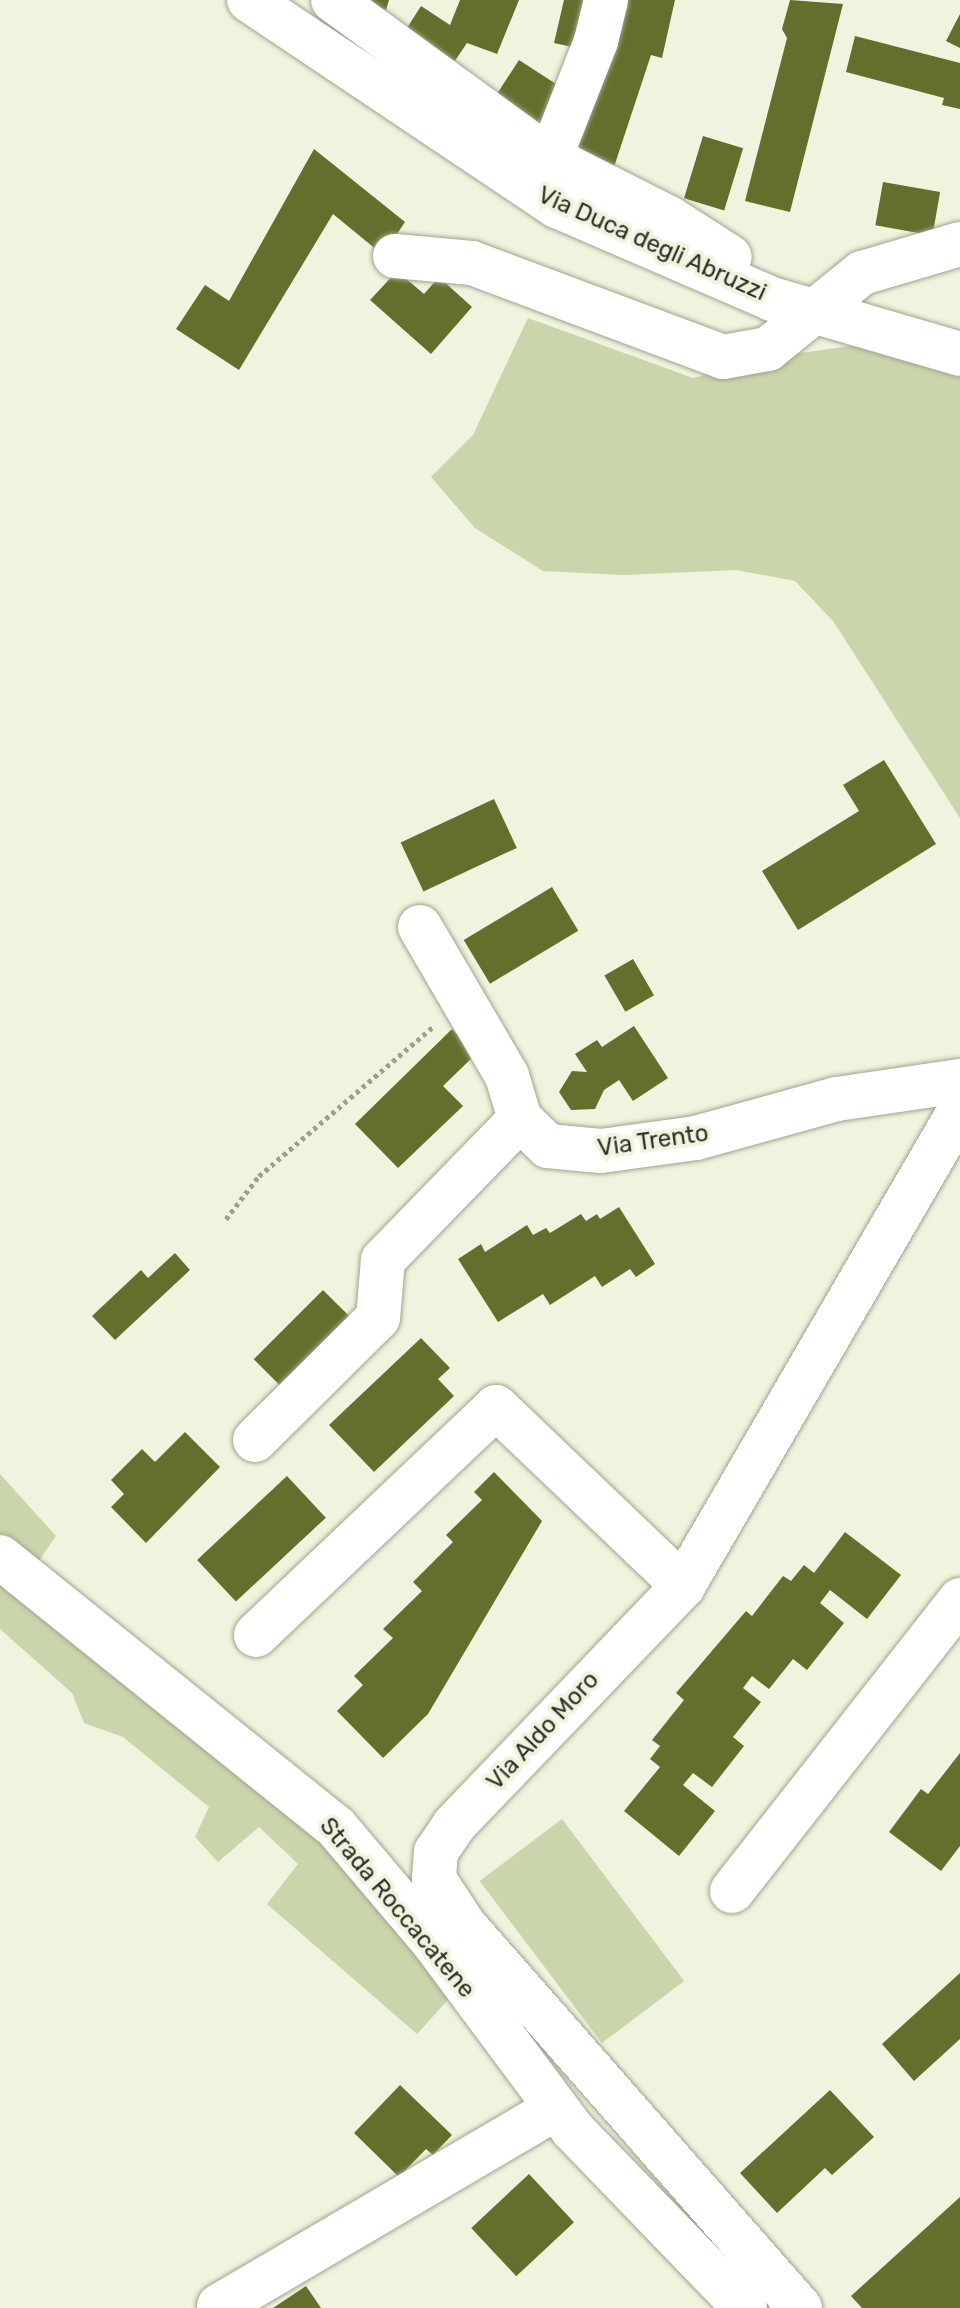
<!DOCTYPE html>
<html>
<head>
<meta charset="utf-8">
<style>
  body { margin:0 }
  #map { position:relative; width:960px; height:2308px; overflow:hidden; background:#eef4dd; font-family:Rubik,sans-serif }
  div>[style] { position:absolute }
  [style*='--x'] { left:calc(var(--x)*1px); top:calc(var(--y)*1px); width:calc(var(--w)*1px); rotate:calc(var(--a)*1deg) }
  .green>* { inset:0; background:#cad5ab; transform-origin:0 0 }
  .building>* { inset:0; background:#63702d; transform-origin:0 0 }
  .path>* { height:5px; margin-top:-2.5px; transform-origin:0; background:repeating-linear-gradient(90deg,#9ca08f 0 4px,transparent 0 8px) }
  .roads { filter:drop-shadow(0 0 2px #9fa48f) drop-shadow(0 0 2px #9fa48f) }
  .minor>* { height:44px; margin:-22px; padding:0 22px; transform-origin:22px; border-radius:22px; background:#fff }
  span { translate:-50% -50%; white-space:nowrap; text-align:center; line-height:1.15; -webkit-text-stroke:8px #eef4dd; paint-order:stroke }
  .street-label { font-size:24px; color:#2f3129 }
</style>
</head>
<body>
<div id="map">
  <div class="green">
    <i style="clip-path:polygon(528px 318px,693px 378px,779px 356px,865px 344px,960px 371px,960px 818px,833px 621px,795px 581px,736px 570px,624px 575px,543px 571px,475px 528px,431px 477px,473px 435px)"></i>
    <i style="clip-path:polygon(0 1474px,56px 1536px,32px 1571px,0 1539px)"></i>
    <i style="clip-path:polygon(0 1575px,332px 1850px,456px 1991px,417px 2034px,267px 1904px,298px 1864px,259px 1827px,218px 1862px,195px 1837px,209px 1807px,123px 1737px,84px 1723px,72px 1693px,0 1629px)"></i>
    <i style="left:562px;top:1819px;width:203px;height:103px;rotate:53deg"></i>
  </div>
  <div class="building">
    <i style="clip-path:polygon(358px 0,389px 0,386px 10px)"></i>
    <i style="clip-path:polygon(460px 0,519px 0,497px 54px,467px 43px,448px 71px,400px 39px,421px 6px,450px 25px)"></i>
    <i style="clip-path:polygon(564px 0,597px 0,586px 50px,554px 43px)"></i>
    <i style="clip-path:polygon(614px 0,675px 0,662px 58px,651px 55px,612px 173px,570px 159px)"></i>
    <i style="clip-path:polygon(790px 0,843px 4px,790px 212px,745px 201px,787px 38px,782px 29px)"></i>
    <i style="clip-path:polygon(960px 14px,960px 48px,946px 41px)"></i>
    <i style="clip-path:polygon(855px 36px,960px 63px,960px 109px,942px 105px,944px 98px,846px 72px)"></i>
    <i style="left:519px;top:60px;width:64px;height:56px;rotate:33deg"></i>
    <i style="left:703px;top:136px;width:42px;height:65px;rotate:17deg"></i>
    <i style="clip-path:polygon(314px 149px,405px 222px,383px 255px,333px 214px,239px 370px,176px 329px,205px 285px,229px 301px)"></i>
    <i style="left:883px;top:182px;width:58px;height:44px;rotate:10deg"></i>
    <i style="clip-path:polygon(397px 271px,424px 294px,439px 277px,472px 307px,431px 354px,370px 300px)"></i>
    <i style="clip-path:polygon(884px 760px,936px 844px,798px 930px,762px 871px,859px 811px,843px 785px)"></i>
    <i style="left:494px;top:799px;width:54px;height:103px;rotate:65deg"></i>
    <i style="left:552px;top:887px;width:51px;height:103px;rotate:59deg"></i>
    <i style="left:633px;top:959px;width:42px;height:33px;rotate:60deg"></i>
    <i style="clip-path:polygon(634px 1026px,668px 1078px,633px 1101px,619px 1080px,604px 1090px,595px 1109px,571px 1110px,559px 1092px,572px 1071px,587px 1072px,575px 1054px,597px 1040px,602px 1047px)"></i>
    <i style="clip-path:polygon(452px 1029px,476px 1054px,443px 1086px,463px 1106px,398px 1168px,355px 1124px)"></i>
    <i style="clip-path:polygon(619px 1207px,655px 1264px,636px 1277px,630px 1269px,602px 1287px,595px 1276px,550px 1305px,543px 1294px,498px 1322px,458px 1259px,481px 1244px,485px 1252px,527px 1225px,533px 1235px,546px 1228px,550px 1233px,581px 1214px,586px 1221px,597px 1214px,600px 1219px)"></i>
    <i style="clip-path:polygon(175px 1253px,190px 1270px,115px 1340px,92px 1316px,141px 1270px,148px 1278px)"></i>
    <i style="left:323px;top:1290px;width:45px;height:98px;rotate:45deg"></i>
    <i style="clip-path:polygon(421px 1338px,450px 1368px,438px 1379px,454px 1396px,374px 1472px,329px 1425px)"></i>
    <i style="clip-path:polygon(185px 1432px,220px 1467px,146px 1543px,111px 1507px,124px 1494px,111px 1480px,142px 1449px,155px 1462px)"></i>
    <i style="clip-path:polygon(494px 1472px,542px 1521px,428px 1714px,383px 1758px,337px 1711px,363px 1685px,354px 1676px,393px 1638px,383px 1629px,422px 1591px,413px 1582px,453px 1542px,446px 1535px,482px 1500px,474px 1492px)"></i>
    <i style="left:287px;top:1476px;width:57px;height:123px;rotate:47deg"></i>
    <i style="clip-path:polygon(845px 1532px,901px 1575px,867px 1619px,830px 1590px,820px 1603px,844px 1623px,807px 1670px,793px 1659px,769px 1689px,752px 1676px,743px 1688px,761px 1702px,733px 1737px,744px 1746px,712px 1787px,693px 1773px,683px 1785px,715px 1811px,679px 1856px,624px 1811px,660px 1767px,650px 1759px,660px 1746px,652px 1740px,684px 1700px,676px 1693px,746px 1611px,752px 1616px,783px 1576px,791px 1581px,804px 1565px,814px 1573px)"></i>
    <i style="clip-path:polygon(960px 1753px,960px 1846px,941px 1871px,889px 1832px,921px 1789px,928px 1794px)"></i>
    <i style="clip-path:polygon(960px 1973px,960px 2039px,914px 2081px,882px 2044px)"></i>
    <i style="clip-path:polygon(400px 2085px,452px 2135px,433px 2155px,426px 2149px,399px 2177px,354px 2133px)"></i>
    <i style="clip-path:polygon(830px 2090px,874px 2137px,832px 2175px,825px 2168px,777px 2213px,740px 2173px)"></i>
    <i style="left:529px;top:2174px;width:66px;height:79px;rotate:47deg"></i>
    <i style="clip-path:polygon(960px 2197px,960px 2308px,862px 2308px,851px 2296px)"></i>
    <i style="clip-path:polygon(306px 2286px,321px 2308px,273px 2308px)"></i>
  </div>
  <div class="path">
    <i style="--x:226;--y:1219;--w:54;--a:-52.5"></i>
    <i style="--x:259;--y:1176;--w:229;--a:-40.6"></i>
  </div>
  <div class="roads">
    <div class="minor">
      <i style="--x:249;--y:0;--w:371;--a:33.8"></i>
      <i style="--x:557;--y:206;--w:234;--a:23.4"></i>
      <i style="--x:772;--y:299;--w:196;--a:16.3"></i>
      <i style="--x:333;--y:0;--w:268;--a:36.1"></i>
      <i style="--x:550;--y:158;--w:133;--a:26.8"></i>
      <i style="--x:669;--y:218;--w:72;--a:32.6"></i>
      <i style="--x:550;--y:158;--w:126;--a:-68.5"></i>
      <i style="--x:596;--y:41;--w:42;--a:-76.3"></i>
      <i style="--x:395;--y:256;--w:77;--a:5.2"></i>
      <i style="--x:472;--y:263;--w:268;--a:20.5"></i>
      <i style="--x:723;--y:357;--w:46;--a:-10.1"></i>
      <i style="--x:768;--y:349;--w:121;--a:-39"></i>
      <i style="--x:862;--y:273;--w:102;--a:-16.5"></i>
      <i style="--x:420;--y:927;--w:173;--a:59.7"></i>
      <i style="--x:507;--y:1076;--w:45;--a:73.2"></i>
      <i style="--x:520;--y:1119;--w:39;--a:44"></i>
      <i style="--x:548;--y:1146;--w:53;--a:5.4"></i>
      <i style="--x:601;--y:1151;--w:96;--a:-7.8"></i>
      <i style="--x:696;--y:1138;--w:146;--a:-15.5"></i>
      <i style="--x:837;--y:1099;--w:124;--a:-8.3"></i>
      <i style="--x:255;--y:1440;--w:173;--a:-44.8"></i>
      <i style="--x:378;--y:1318;--w:58;--a:-85.1"></i>
      <i style="--x:383;--y:1260;--w:197;--a:-45.8"></i>
      <i style="--x:0;--y:1557;--w:431;--a:38.8"></i>
      <i style="--x:336;--y:1827;--w:152;--a:49.8"></i>
      <i style="--x:434;--y:1943;--w:232;--a:53.4"></i>
      <i style="--x:572;--y:2129;--w:249;--a:46"></i>
      <i style="--x:256;--y:1635;--w:331;--a:-43.5"></i>
      <i style="--x:496;--y:1407;--w:259;--a:43.7"></i>
      <i style="--x:732;--y:1891;--w:370;--a:-51.9"></i>
      <i style="--x:219;--y:2306;--w:391;--a:-30.4"></i>
      <i style="--x:800;--y:2308;--w:509;--a:-131.26"></i>
      <i style="--x:464;--y:1925;--w:55;--a:-123.1"></i>
      <i style="--x:434;--y:1879;--w:27;--a:-86"></i>
      <i style="--x:436;--y:1852;--w:32;--a:-56"></i>
      <i style="--x:454;--y:1825;--w:331;--a:-46.2"></i>
      <i style="--x:683;--y:1586;--w:551;--a:-59.8"></i>
    </div>
  </div>
  <div class="street-label">
    <span style="left:652px;top:244px;rotate:24deg">Via Duca degli Abruzzi</span>
    <span style="left:653px;top:1141px;rotate:-8deg">Via Trento</span>
    <span style="left:543px;top:1731px;rotate:-47deg">Via Aldo Moro</span>
    <span style="left:397px;top:1908px;rotate:50deg">Strada Roccacatene</span>
  </div>
</div>
</body>
</html>
